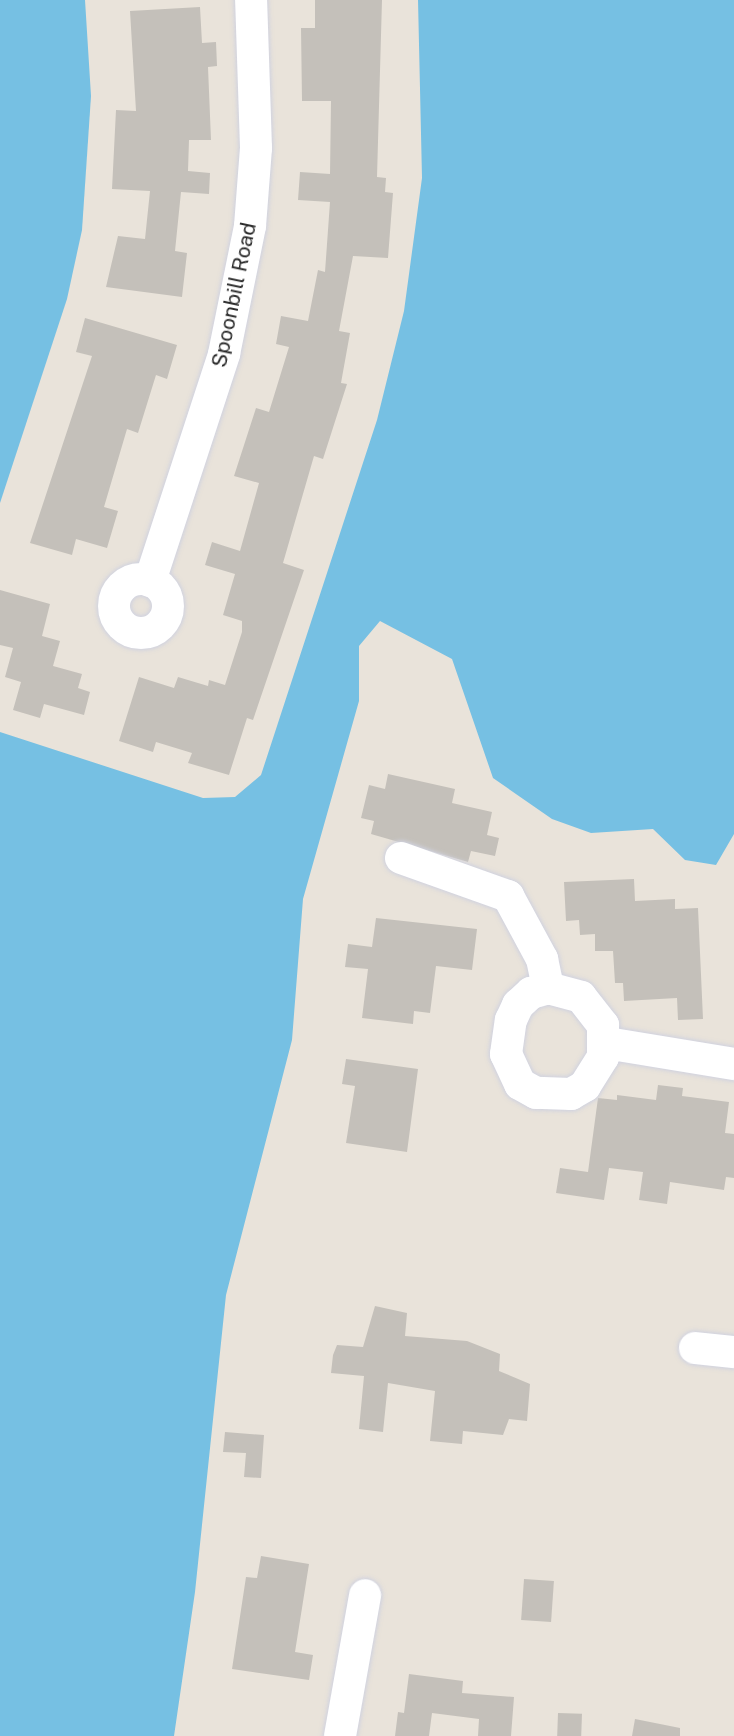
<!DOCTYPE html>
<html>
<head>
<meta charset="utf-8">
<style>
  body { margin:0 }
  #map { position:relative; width:734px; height:1736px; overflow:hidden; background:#e9e3da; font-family:"Public Sans",sans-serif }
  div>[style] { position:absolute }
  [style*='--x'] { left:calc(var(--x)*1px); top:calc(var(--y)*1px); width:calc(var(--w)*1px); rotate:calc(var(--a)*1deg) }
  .water>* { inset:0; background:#76c0e3 }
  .building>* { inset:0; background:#c4c0ba; transform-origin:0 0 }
  .roads { filter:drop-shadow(0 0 2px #d0d2df) drop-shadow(0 0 2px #d0d2df) }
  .minor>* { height:32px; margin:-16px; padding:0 16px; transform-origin:16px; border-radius:16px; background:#fff }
  .minor>.ring { margin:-16px; padding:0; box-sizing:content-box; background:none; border:32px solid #fff; border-radius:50% }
  span { translate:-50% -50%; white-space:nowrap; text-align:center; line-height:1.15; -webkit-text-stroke:7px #fff; paint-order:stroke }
  .street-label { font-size:21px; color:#282828 }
</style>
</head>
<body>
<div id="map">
  <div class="water">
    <i style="clip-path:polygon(0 0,85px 0,91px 96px,82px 230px,67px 299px,0 503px)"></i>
    <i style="clip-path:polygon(418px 0,734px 0,734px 834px,716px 865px,685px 860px,653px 829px,591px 833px,552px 819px,493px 778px,452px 659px,380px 621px,359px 646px,359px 701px,303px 899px,292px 1040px,226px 1295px,195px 1592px,174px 1736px,0 1736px,0 732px,203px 798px,235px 797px,261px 775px,377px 420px,404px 311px,422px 178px)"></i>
  </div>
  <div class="building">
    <i style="clip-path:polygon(315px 0,382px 0,377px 177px,386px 178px,385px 192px,393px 193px,388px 258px,353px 256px,339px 331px,350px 333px,341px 383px,347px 384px,323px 459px,314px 456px,283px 563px,304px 570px,253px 720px,247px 718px,229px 775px,188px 763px,192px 753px,156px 742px,153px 752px,119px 741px,139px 677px,174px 688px,178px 677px,208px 686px,209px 680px,225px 685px,242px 632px,242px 621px,223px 615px,235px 574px,205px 565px,212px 542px,240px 551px,259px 483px,234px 476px,256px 408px,269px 412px,289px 347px,276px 344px,281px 316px,308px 321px,318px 270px,325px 272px,330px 202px,298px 200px,300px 172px,330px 174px,331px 101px,302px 101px,301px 28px,315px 28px)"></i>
    <i style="clip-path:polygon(200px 7px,202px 43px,216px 42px,217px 66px,208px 67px,211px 140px,189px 140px,188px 171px,210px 173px,209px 194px,181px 192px,175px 251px,187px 253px,182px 297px,106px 287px,118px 236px,145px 239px,150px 191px,112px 189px,116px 110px,136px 111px,130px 11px)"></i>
    <i style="clip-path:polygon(85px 318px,177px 345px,167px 379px,156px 375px,138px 433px,127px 429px,104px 507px,118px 511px,107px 548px,76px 539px,72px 555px,30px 543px,92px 356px,76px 352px)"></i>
    <i style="clip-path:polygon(0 590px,50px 604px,42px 636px,60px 641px,53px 666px,82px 674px,78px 688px,90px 692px,84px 715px,44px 704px,40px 718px,13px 710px,21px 682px,5px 677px,13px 648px,0 645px)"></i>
    <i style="clip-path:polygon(388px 774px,455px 789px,452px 803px,492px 812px,487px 835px,499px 838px,495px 856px,471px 851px,468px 862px,371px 834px,374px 821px,361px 818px,369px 785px,385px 789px)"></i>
    <i style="clip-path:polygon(634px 879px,635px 901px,675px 899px,675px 909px,698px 908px,703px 1019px,678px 1020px,677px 998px,624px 1001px,623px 983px,615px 983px,613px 951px,595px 951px,595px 934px,580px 935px,579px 920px,566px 921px,564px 882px)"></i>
    <i style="clip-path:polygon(376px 918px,477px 929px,472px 970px,436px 966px,430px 1013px,414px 1011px,413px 1024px,362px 1018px,368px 969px,345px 967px,348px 944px,372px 947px)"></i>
    <i style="clip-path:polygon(346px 1059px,418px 1069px,407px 1152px,346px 1143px,355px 1086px,342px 1084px)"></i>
    <i style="clip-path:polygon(658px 1085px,683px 1088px,682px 1096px,729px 1102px,725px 1133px,734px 1134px,734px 1178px,726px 1177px,724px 1190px,670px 1182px,667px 1204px,639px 1200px,643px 1172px,609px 1168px,604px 1200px,556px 1193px,560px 1168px,588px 1172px,598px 1098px,617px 1100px,617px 1095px,656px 1100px)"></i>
    <i style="clip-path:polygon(375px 1306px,407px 1313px,405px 1336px,467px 1341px,500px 1354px,499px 1371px,530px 1384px,527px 1421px,509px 1419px,503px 1435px,463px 1431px,462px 1444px,430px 1441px,435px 1391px,388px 1383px,383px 1432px,359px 1429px,364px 1376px,331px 1373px,333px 1355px,337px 1345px,363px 1347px)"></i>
    <i style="clip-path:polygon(225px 1432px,264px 1435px,261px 1478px,244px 1477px,246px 1453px,223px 1452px)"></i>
    <i style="clip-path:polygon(261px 1556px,309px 1564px,295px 1652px,313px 1655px,309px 1680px,232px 1669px,246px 1577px,257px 1578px)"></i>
    <i style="left:524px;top:1579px;width:30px;height:41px;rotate:4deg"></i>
    <i style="clip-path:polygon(409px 1674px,463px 1681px,462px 1693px,514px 1697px,511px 1736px,478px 1736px,479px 1719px,432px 1713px,429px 1736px,395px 1736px,398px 1712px,404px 1713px)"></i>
    <i style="left:558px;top:1713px;width:24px;height:23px;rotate:2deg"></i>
    <i style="clip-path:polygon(635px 1719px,680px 1728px,680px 1736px,632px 1736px)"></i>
  </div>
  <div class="roads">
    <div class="minor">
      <i class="ring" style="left:114px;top:579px;width:22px;height:22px"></i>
      <i style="--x:150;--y:581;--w:239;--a:-71.9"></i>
      <i style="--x:224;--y:354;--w:131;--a:-78.5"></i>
      <i style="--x:250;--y:226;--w:78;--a:-85.6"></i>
      <i style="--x:256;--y:148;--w:148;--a:-91.9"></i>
      <i style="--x:401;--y:858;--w:114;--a:19.6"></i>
      <i style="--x:508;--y:896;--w:72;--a:61.6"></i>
      <i style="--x:542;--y:959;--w:30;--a:78"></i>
      <i style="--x:548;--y:988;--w:34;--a:15"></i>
      <i style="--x:581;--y:997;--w:36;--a:52"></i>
      <i style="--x:603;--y:1025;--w:32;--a:90"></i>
      <i style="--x:603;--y:1057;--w:34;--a:122"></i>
      <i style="--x:585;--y:1086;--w:16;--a:150"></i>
      <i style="--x:571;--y:1094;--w:35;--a:-178"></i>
      <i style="--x:536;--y:1093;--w:18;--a:-151"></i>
      <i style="--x:520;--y:1084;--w:33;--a:-115"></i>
      <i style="--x:506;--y:1054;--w:34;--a:-82"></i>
      <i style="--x:511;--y:1020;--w:17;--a:-65"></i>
      <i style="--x:518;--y:1005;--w:18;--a:-43"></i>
      <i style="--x:531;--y:993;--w:18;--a:-16"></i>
      <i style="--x:606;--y:1043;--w:130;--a:9.3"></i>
      <i style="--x:695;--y:1348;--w:39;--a:6"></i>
      <i style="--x:340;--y:1736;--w:143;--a:-79.9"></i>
    </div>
  </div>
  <div class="street-label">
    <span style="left:234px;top:295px;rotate:-78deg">Spoonbill Road</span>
  </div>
</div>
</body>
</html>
